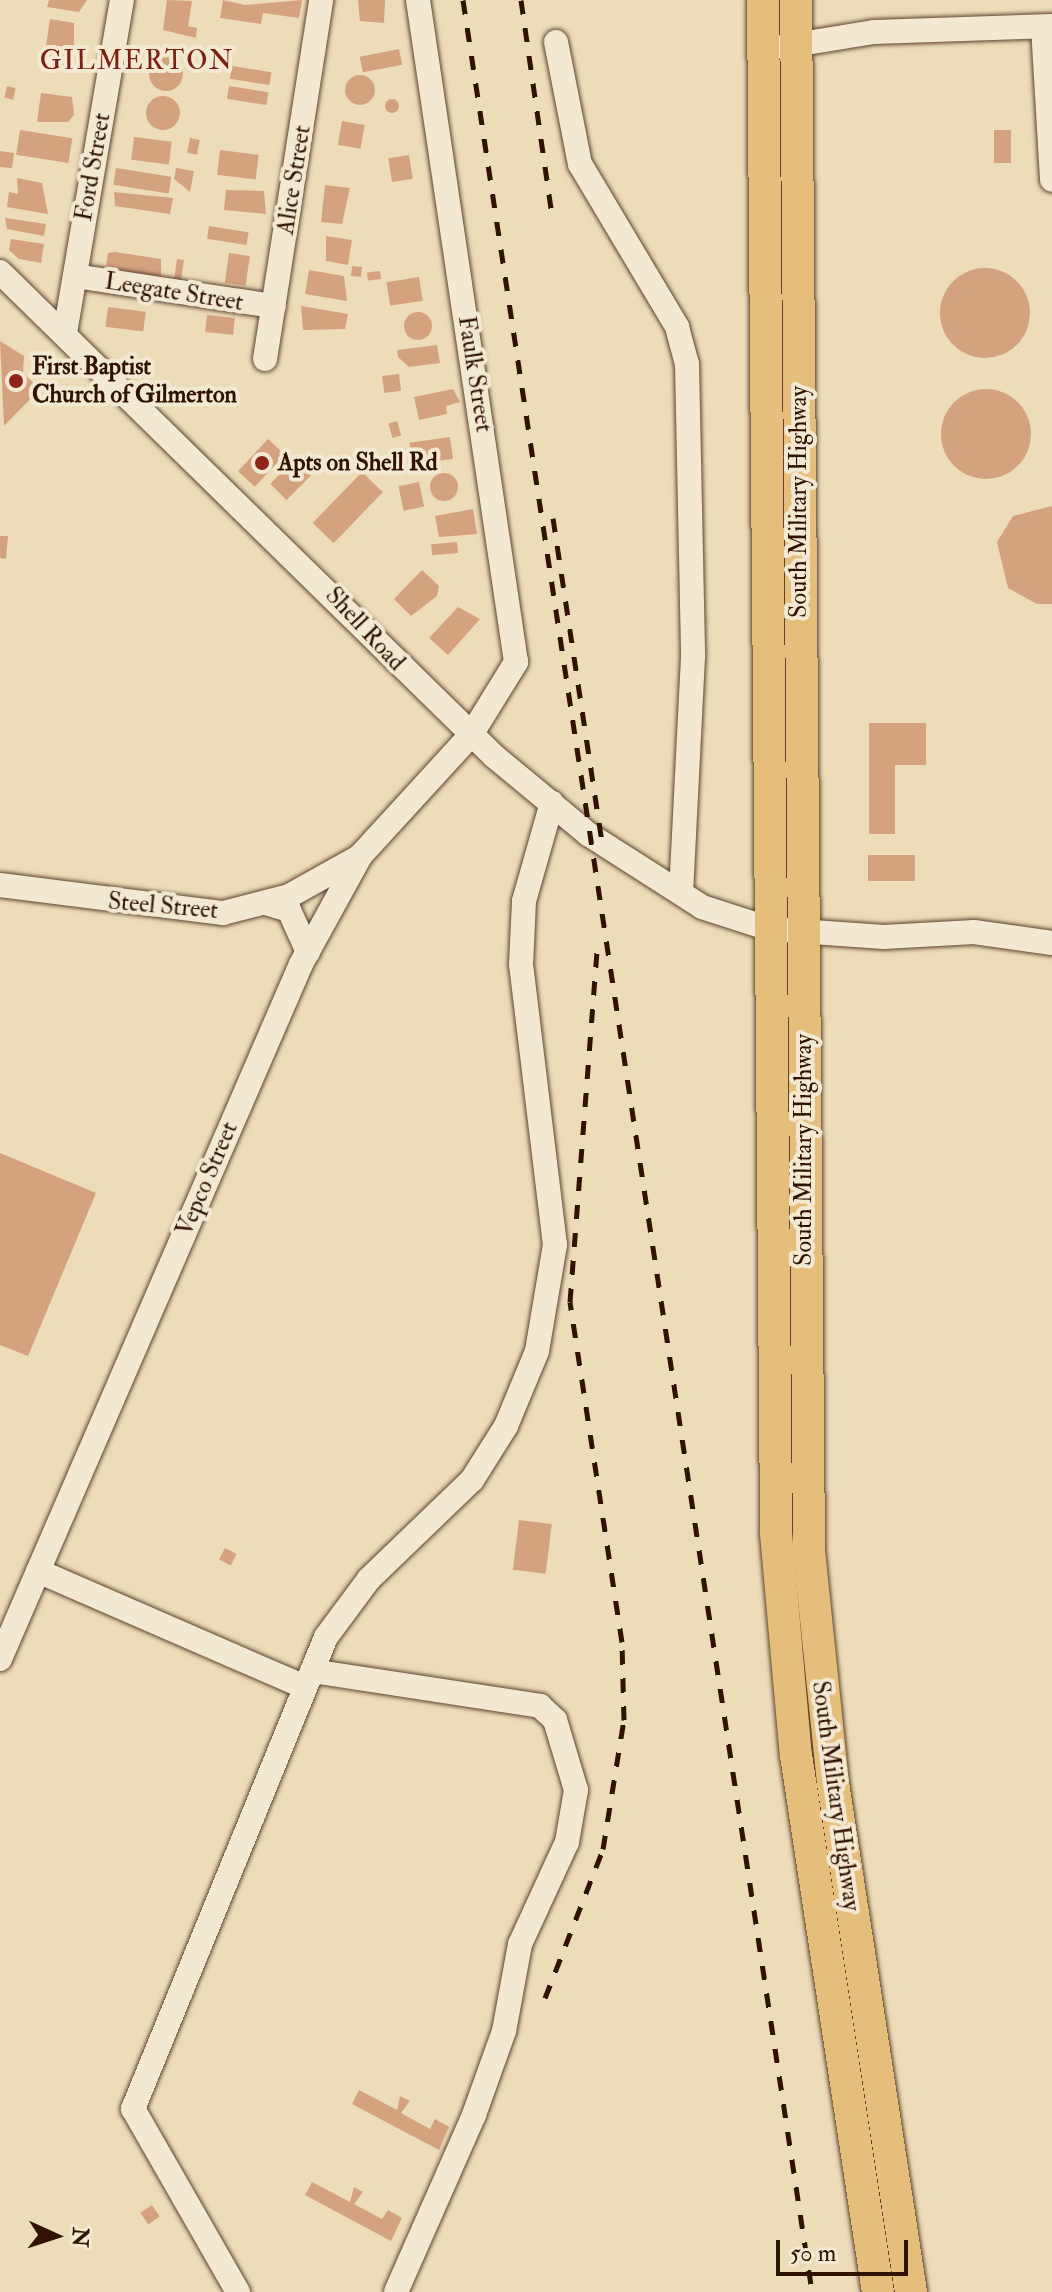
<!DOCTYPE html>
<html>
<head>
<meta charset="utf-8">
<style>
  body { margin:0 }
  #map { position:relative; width:1052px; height:2292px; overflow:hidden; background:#eddcb8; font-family:"IM FELL Double Pica",serif }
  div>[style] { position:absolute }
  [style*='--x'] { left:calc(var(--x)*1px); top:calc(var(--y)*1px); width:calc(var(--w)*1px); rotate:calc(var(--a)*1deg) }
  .building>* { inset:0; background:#d5a27f; transform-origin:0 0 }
  .round { border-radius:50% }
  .roads { filter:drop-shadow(0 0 2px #5e442e) drop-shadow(0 0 2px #5e442e) }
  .minor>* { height:24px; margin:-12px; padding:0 12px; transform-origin:12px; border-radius:12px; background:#f3e8d1 }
  .major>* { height:32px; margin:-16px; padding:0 16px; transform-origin:16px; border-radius:16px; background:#e6be7c }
  .rail>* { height:5px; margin-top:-2.5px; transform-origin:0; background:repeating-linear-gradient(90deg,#2f1200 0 14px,transparent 0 28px) }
  .dots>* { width:22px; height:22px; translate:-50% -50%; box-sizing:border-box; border:4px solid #f3e8d1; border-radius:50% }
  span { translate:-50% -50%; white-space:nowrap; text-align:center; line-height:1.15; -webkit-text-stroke:8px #f3e8d1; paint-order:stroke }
  .street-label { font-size:24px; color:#2f1200 }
  .poi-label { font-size:24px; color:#2f1200; font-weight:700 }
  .left { translate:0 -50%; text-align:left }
  .neighbourhood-label { font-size:26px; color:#7a1f14; letter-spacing:2px }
  .north { position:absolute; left:16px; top:2196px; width:80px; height:80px; -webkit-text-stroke:6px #f3e8d1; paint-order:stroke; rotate:93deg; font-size:22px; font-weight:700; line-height:32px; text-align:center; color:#2f1200 }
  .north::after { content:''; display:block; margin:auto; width:28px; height:36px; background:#2f1200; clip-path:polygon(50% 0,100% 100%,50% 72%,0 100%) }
  .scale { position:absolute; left:776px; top:2240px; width:132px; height:36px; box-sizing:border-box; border:4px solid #2f1200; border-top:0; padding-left:10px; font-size:24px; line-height:28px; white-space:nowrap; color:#2f1200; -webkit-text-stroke:6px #f3e8d1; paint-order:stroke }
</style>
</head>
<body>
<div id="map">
  <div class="building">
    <i style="clip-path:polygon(49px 0,87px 0,79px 12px,47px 7px)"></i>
    <i style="clip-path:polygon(167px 0,192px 1px,188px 26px,197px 28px,196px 38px,163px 30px)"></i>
    <i style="clip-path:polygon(223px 0,245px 5px,302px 0,299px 18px,263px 13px,261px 24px,220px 18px)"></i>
    <i style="clip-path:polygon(358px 0,385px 0,384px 23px,360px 21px)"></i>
    <i style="clip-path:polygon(50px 19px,74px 23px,74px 64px,67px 68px,43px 65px)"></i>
    <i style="left:399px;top:49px;width:16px;height:40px;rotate:79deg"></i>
    <i class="round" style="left:149px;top:57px;width:34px;height:34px"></i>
    <i style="left:232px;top:66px;width:40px;height:13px;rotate:9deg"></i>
    <i class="round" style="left:345px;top:75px;width:30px;height:30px"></i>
    <i style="left:7px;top:86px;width:9px;height:12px;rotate:13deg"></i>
    <i style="left:229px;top:86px;width:40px;height:13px;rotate:9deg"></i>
    <i style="clip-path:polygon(41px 93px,72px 97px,74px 115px,68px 122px,37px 122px)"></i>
    <i class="round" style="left:146px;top:96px;width:34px;height:34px"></i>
    <i class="round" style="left:385px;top:99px;width:14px;height:14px"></i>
    <i style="left:342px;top:121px;width:23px;height:24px;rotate:10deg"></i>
    <i style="left:20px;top:130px;width:53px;height:25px;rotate:9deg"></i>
    <i style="left:1011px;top:130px;width:33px;height:17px;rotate:90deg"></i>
    <i style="left:134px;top:137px;width:38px;height:23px;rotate:7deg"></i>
    <i style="left:190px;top:138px;width:10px;height:15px;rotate:11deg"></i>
    <i style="left:220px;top:150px;width:39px;height:25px;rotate:7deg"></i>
    <i style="clip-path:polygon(0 151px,14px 153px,12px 168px,0 167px)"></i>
    <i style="left:409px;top:155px;width:24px;height:21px;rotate:81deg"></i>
    <i style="left:116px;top:168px;width:56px;height:17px;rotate:9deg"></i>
    <i style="clip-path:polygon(176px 168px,194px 171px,190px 192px,174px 179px)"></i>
    <i style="clip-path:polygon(17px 178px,42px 183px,48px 214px,7px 207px,9px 192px,18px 194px)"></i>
    <i style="clip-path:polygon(325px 185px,350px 188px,342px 224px,321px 222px)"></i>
    <i style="clip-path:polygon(226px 190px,264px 191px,266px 214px,224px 210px)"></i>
    <i style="clip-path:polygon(114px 192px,173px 198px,170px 214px,115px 206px)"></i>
    <i style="clip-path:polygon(5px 218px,46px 224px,44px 236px,7px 229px)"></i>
    <i style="left:209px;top:226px;width:40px;height:13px;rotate:9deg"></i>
    <i style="clip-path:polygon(326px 236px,352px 240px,348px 265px,326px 261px)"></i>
    <i style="clip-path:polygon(11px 239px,44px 244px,41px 263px,19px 259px,9px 250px)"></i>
    <i style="clip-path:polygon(115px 252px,161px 259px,161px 280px,106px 267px,108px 253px)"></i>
    <i style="left:229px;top:253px;width:21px;height:30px;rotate:8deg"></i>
    <i style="left:177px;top:259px;width:7px;height:22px;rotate:8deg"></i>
    <i style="left:352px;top:266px;width:10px;height:10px;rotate:6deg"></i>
    <i class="round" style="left:940px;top:268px;width:90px;height:90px"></i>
    <i style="clip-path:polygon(309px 270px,344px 276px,347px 301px,305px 294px)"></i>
    <i style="left:380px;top:271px;width:8px;height:13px;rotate:83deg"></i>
    <i style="left:419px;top:277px;width:24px;height:33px;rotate:81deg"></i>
    <i style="clip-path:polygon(301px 306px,348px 314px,345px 329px,303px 330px)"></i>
    <i style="left:108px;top:307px;width:38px;height:20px;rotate:7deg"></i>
    <i class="round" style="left:404px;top:312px;width:28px;height:28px"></i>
    <i style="left:207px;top:315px;width:28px;height:17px;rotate:6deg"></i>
    <i style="clip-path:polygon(0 341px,24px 356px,23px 373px,40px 389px,4px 426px)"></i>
    <i style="clip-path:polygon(437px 345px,440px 363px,409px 367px,398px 357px,397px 350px)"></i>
    <i style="left:399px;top:374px;width:17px;height:17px;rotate:83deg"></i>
    <i style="clip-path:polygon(453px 389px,460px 402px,446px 406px,447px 414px,419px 420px,414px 397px)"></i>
    <i class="round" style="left:941px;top:389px;width:90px;height:90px"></i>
    <i style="left:397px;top:421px;width:15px;height:9px;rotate:74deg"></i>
    <i style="left:450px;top:437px;width:22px;height:41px;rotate:82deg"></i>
    <i style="left:268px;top:439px;width:23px;height:44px;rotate:43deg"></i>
    <i style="left:295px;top:459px;width:23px;height:35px;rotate:45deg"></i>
    <i style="left:362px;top:472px;width:29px;height:71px;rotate:44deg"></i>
    <i class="round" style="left:430px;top:473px;width:28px;height:28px"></i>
    <i style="left:419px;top:482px;width:25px;height:21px;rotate:78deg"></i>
    <i style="clip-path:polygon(1052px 506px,1052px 604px,1037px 604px,1008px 588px,997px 542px,1013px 516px)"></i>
    <i style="clip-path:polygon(473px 509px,477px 534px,439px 537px,435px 516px)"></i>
    <i style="clip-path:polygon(0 536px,8px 536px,6px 559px,0 558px)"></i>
    <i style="left:457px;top:542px;width:11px;height:26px;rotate:85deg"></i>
    <i style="clip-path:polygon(422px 570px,439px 586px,437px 596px,411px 616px,394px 599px)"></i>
    <i style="clip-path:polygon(458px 607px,480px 619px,448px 655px,429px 638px)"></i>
    <i style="clip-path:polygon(869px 723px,926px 723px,926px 765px,895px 765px,895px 834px,869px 834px)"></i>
    <i style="left:868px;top:855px;width:47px;height:26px"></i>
    <i style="clip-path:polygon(0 1153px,96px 1193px,28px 1356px,0 1345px)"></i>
    <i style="left:519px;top:1520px;width:33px;height:50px;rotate:7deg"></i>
    <i style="left:225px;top:1548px;width:13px;height:13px;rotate:27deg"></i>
    <i style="clip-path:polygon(359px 2090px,397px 2110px,400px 2096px,410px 2101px,401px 2113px,430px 2129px,435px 2119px,449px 2127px,439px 2150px,352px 2104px)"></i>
    <i style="clip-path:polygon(312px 2182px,350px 2202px,354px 2187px,363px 2192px,354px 2204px,382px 2219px,388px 2210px,402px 2218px,391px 2241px,305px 2195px)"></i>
    <i style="left:152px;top:2205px;width:14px;height:14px;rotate:56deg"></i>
  </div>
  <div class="roads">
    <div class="minor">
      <i style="--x:1043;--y:27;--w:153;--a:86.6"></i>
      <i style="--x:556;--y:42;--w:124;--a:78.9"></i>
      <i style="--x:580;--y:164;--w:190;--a:59.2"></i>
      <i style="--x:677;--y:327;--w:38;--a:75"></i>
      <i style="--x:687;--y:364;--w:293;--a:88.8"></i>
      <i style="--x:693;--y:657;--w:236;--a:92.9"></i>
      <i style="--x:782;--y:47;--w:93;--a:-9.3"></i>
      <i style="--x:874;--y:32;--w:178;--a:-1.9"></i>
      <i style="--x:0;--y:272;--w:693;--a:44.42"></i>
      <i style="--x:495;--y:757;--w:121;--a:39.6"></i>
      <i style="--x:588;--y:834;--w:135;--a:32.6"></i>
      <i style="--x:702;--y:907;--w:71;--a:17.9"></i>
      <i style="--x:770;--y:929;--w:114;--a:4"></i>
      <i style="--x:884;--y:937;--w:90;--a:-3.2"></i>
      <i style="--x:974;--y:932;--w:79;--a:8"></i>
      <i style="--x:75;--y:276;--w:201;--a:8.6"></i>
      <i style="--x:65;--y:333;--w:338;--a:-80.3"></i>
      <i style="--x:265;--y:359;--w:363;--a:-81.1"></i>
      <i style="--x:0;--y:885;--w:225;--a:7.2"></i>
      <i style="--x:223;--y:913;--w:68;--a:-14.4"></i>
      <i style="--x:289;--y:896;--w:80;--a:-29.1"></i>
      <i style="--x:269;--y:904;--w:21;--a:17"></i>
      <i style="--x:289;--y:910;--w:46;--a:65.7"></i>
      <i style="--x:38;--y:1571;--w:291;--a:23.5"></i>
      <i style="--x:0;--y:1659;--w:757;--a:-66.58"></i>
      <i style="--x:301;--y:964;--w:124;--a:-61.2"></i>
      <i style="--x:361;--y:855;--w:163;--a:-47.5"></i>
      <i style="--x:471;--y:735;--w:86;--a:-58.3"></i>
      <i style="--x:516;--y:662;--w:669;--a:-98.42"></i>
      <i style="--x:312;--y:1671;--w:231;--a:8.7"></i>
      <i style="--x:540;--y:1706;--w:21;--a:43"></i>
      <i style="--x:555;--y:1720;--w:73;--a:73.3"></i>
      <i style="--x:576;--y:1790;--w:53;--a:99.8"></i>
      <i style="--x:567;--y:1842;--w:112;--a:114.7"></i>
      <i style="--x:520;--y:1944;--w:88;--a:100.4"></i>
      <i style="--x:504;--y:2031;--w:89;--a:109.7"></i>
      <i style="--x:474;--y:2115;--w:193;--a:113.8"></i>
      <i style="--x:238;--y:2292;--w:211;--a:-119.8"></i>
      <i style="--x:133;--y:2109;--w:510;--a:-67.76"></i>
      <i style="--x:326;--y:1637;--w:72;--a:-53.4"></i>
      <i style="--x:369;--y:1579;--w:143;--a:-43.9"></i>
      <i style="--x:472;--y:1480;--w:64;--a:-57.8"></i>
      <i style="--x:506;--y:1426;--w:81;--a:-67.5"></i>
      <i style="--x:537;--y:1351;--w:108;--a:-80.4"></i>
      <i style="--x:555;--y:1245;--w:282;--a:-96.9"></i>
      <i style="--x:521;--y:965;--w:64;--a:-87.3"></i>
      <i style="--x:524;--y:901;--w:102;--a:-74.1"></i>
    </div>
    <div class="major">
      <i style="--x:763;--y:0;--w:1533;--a:89.51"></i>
      <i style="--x:776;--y:1533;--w:223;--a:84.9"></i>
      <i style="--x:796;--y:1755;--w:543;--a:81.32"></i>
      <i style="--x:796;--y:0;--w:1551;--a:89.52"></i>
      <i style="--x:809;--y:1551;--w:233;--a:84.1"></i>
      <i style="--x:833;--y:1783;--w:515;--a:81.29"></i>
    </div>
  </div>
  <div class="rail">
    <i style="--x:463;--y:0;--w:2318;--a:81.34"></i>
    <i style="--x:521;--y:0;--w:211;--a:81.8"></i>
    <i style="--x:553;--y:518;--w:328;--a:81.4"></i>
    <i style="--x:545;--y:1998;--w:160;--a:-68.7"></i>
    <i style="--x:603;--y:1849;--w:131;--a:-80.8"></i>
    <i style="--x:624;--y:1720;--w:78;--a:-91.5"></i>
    <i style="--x:622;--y:1642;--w:344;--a:-98.7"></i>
    <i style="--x:570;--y:1302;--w:363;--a:-85.6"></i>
  </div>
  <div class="dots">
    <i style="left:16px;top:381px;background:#8f2418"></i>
    <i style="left:262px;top:463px;background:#8f2418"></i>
  </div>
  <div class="street-label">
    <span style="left:93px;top:167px;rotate:-80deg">Ford Street</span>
    <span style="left:294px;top:180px;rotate:-81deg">Alice Street</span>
    <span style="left:174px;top:292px;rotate:9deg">Leegate Street</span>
    <span style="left:475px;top:374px;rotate:81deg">Faulk Street</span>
    <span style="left:799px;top:502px;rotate:-90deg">South Military Highway</span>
    <span style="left:365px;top:629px;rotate:47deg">Shell Road</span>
    <span style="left:163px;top:906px;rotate:5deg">Steel Street</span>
    <span style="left:804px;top:1150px;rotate:-90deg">South Military Highway</span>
    <span style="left:207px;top:1179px;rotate:-67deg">Vepco Street</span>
    <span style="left:836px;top:1796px;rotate:82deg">South Military Highway</span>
  </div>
  <div class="poi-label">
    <span class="left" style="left:32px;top:381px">First Baptist<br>Church of Gilmerton</span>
    <span class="left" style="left:278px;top:463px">Apts on Shell Rd</span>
  </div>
  <div class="neighbourhood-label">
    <span style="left:137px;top:62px">GILMERTON</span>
  </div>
  <div class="north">N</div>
  <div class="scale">50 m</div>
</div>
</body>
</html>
